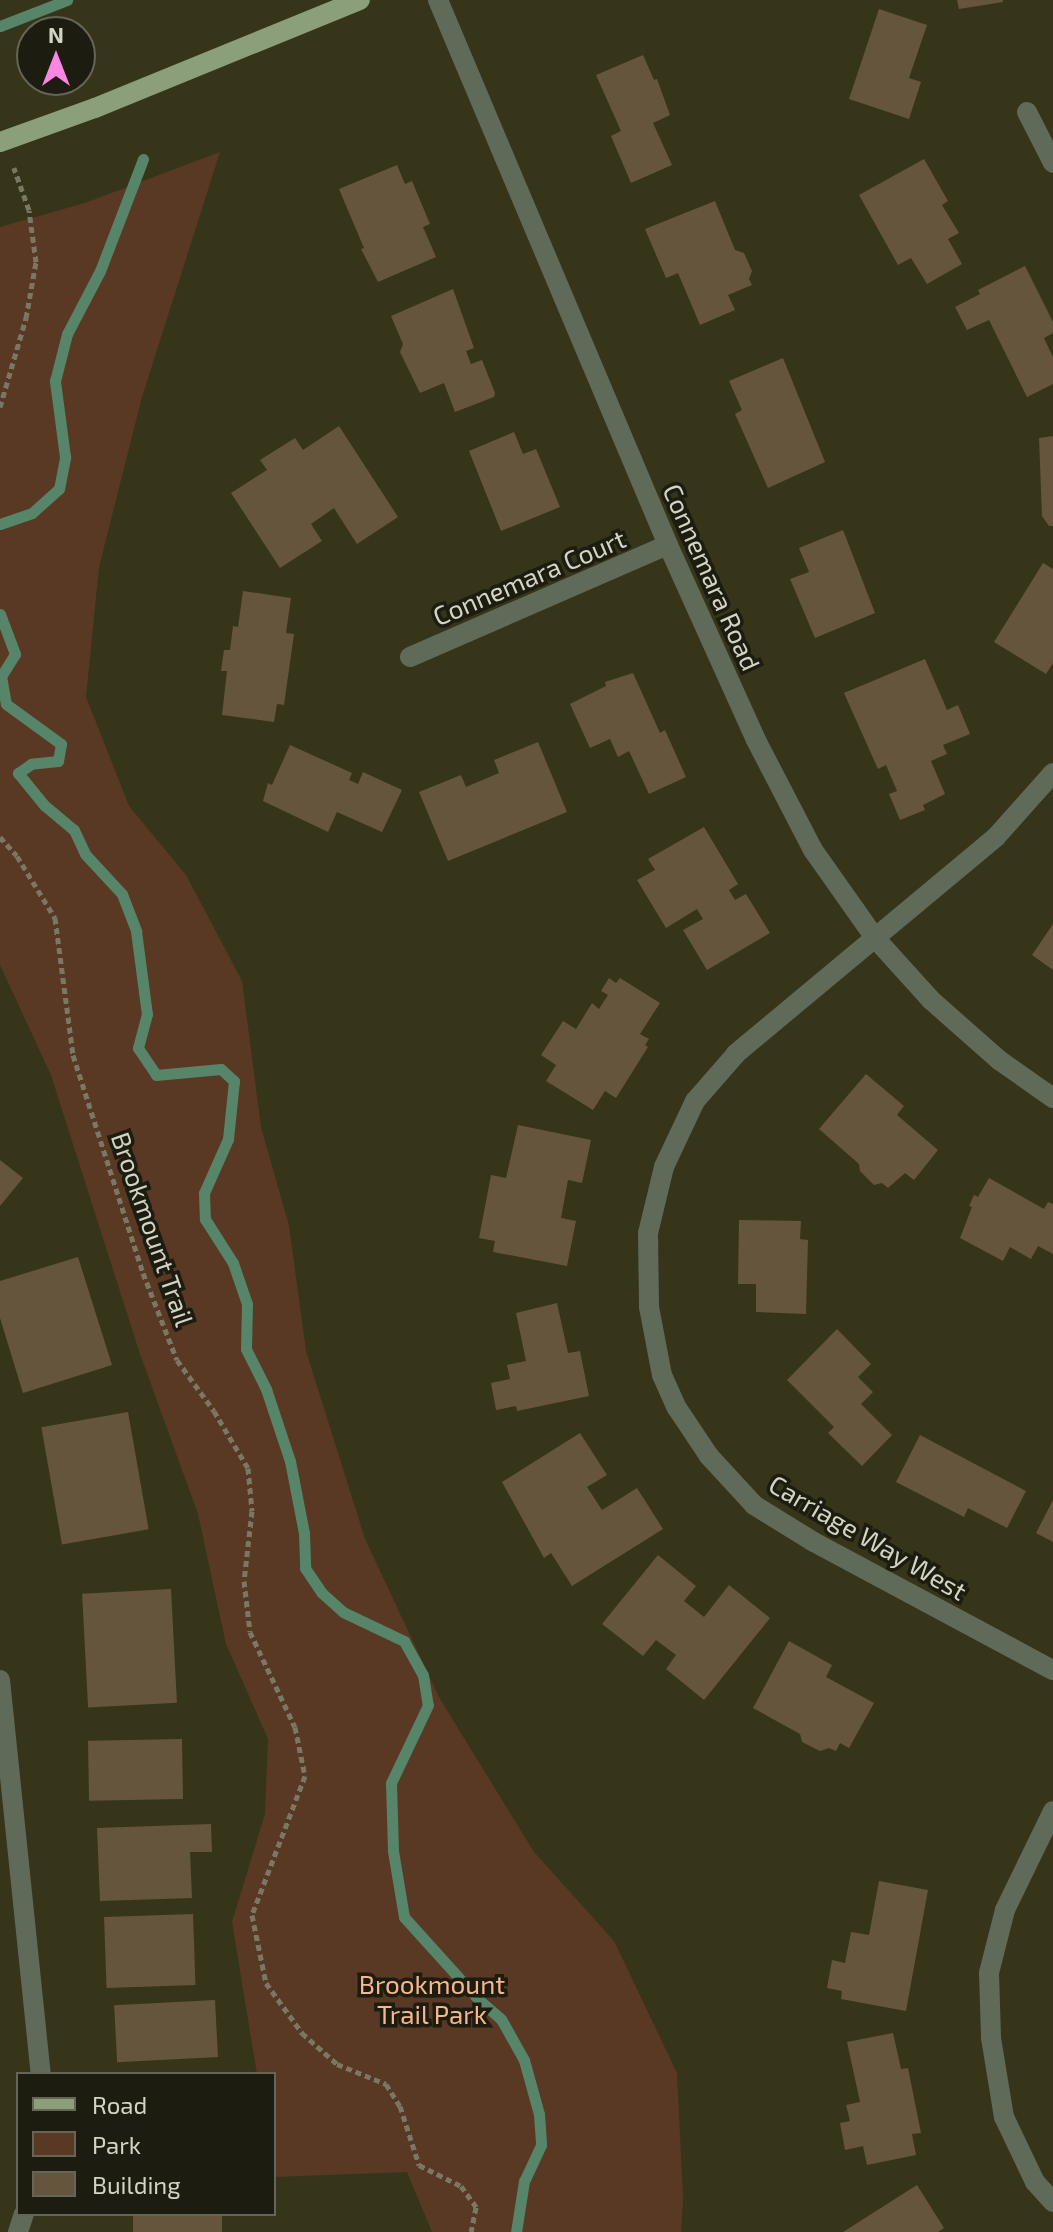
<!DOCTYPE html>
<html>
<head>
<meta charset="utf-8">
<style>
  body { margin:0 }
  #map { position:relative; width:1053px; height:2232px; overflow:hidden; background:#36351a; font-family:"Exo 2",sans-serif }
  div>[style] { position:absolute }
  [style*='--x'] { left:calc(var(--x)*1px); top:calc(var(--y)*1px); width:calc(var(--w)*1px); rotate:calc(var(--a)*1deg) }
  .green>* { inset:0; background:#593924 }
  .stream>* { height:11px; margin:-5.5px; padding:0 5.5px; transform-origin:5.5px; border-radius:5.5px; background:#568569 }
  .building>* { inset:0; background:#65553c; transform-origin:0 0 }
  .path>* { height:5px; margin-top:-2.5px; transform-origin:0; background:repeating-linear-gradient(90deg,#797862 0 6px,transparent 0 10px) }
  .minor>* { height:20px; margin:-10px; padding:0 10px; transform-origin:10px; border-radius:10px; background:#606a58 }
  .primary>* { height:20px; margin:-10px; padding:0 10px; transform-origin:10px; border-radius:10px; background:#8a9f7a }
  span { translate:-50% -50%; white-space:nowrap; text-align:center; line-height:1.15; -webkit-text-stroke:7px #1c1c10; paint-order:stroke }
  .street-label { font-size:26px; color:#d4d3c4 }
  .park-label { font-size:26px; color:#f9b68b }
  .legend { position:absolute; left:16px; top:2072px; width:260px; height:144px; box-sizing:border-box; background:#1c1c10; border:2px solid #666558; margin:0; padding:10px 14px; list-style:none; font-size:24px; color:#d4d3c4 }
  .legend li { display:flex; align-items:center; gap:16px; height:40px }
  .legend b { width:40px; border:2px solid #666558 }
  .north { position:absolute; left:16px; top:16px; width:80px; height:80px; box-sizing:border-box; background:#1c1c10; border:2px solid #666558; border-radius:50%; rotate:0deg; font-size:22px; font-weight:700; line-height:32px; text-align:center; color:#d4d3c4 }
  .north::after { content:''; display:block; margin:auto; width:28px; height:36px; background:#fc86e3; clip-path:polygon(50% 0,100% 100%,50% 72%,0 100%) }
</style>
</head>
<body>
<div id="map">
  <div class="green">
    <i style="clip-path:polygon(220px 152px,142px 397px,99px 567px,86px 697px,129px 806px,186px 875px,242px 981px,261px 1127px,289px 1226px,306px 1351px,365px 1539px,440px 1699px,534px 1852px,614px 1941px,677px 2073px,683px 2198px,681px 2232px,432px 2232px,407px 2172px,274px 2177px,274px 2074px,257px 2074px,232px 1922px,265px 1814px,268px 1739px,226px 1644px,198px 1514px,139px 1351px,51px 1075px,0 965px,0 227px,85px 203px)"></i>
  </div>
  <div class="stream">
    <i style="--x:0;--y:26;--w:72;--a:-21.2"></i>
    <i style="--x:0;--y:524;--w:34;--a:-19"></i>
    <i style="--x:32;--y:513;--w:36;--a:-42"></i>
    <i style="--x:59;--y:489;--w:33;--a:-79"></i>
    <i style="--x:65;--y:457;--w:77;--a:-97.5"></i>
    <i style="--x:55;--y:381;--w:49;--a:-75.7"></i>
    <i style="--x:67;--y:334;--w:71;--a:-62.4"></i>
    <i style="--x:100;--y:271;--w:120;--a:-69"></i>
    <i style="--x:0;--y:614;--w:43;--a:69.4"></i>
    <i style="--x:15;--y:654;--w:26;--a:122"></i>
    <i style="--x:1;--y:676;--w:28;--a:80"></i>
    <i style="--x:6;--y:704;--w:68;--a:36"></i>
    <i style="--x:61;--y:744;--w:17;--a:100"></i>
    <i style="--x:58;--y:761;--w:27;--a:174"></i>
    <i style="--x:31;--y:764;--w:16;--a:145"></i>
    <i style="--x:18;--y:773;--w:41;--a:50.9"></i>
    <i style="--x:44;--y:805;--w:39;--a:40"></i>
    <i style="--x:74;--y:830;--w:26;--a:65"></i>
    <i style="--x:85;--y:854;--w:54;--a:47.2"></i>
    <i style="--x:122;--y:894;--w:40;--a:69"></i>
    <i style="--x:136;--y:931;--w:84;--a:82.5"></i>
    <i style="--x:147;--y:1014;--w:35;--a:105"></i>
    <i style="--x:138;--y:1048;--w:32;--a:56"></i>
    <i style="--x:156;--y:1075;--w:65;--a:-5.3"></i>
    <i style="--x:221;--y:1069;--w:18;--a:43"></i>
    <i style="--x:234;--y:1081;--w:58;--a:95.9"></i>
    <i style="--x:228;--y:1139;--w:59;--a:114"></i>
    <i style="--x:204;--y:1193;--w:26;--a:88"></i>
    <i style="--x:205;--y:1219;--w:52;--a:57.5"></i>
    <i style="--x:233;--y:1263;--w:43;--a:71.1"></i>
    <i style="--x:247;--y:1304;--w:45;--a:91.3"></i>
    <i style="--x:246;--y:1349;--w:45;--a:63.4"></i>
    <i style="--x:266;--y:1389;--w:76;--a:71.6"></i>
    <i style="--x:290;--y:1461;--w:73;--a:79"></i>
    <i style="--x:304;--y:1533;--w:35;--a:88"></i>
    <i style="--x:305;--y:1568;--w:30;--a:56"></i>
    <i style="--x:322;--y:1593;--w:28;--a:42"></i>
    <i style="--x:343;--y:1612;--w:68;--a:25.4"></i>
    <i style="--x:404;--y:1641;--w:39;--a:61"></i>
    <i style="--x:423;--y:1675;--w:30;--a:81"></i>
    <i style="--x:428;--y:1705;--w:86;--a:115.4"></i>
    <i style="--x:391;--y:1783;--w:68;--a:88.3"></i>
    <i style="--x:393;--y:1851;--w:67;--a:80.5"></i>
    <i style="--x:404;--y:1917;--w:112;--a:47.9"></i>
    <i style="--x:479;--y:2000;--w:29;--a:41"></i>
    <i style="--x:501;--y:2019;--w:47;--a:60.7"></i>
    <i style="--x:524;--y:2060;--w:56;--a:74.5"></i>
    <i style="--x:539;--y:2114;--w:31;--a:86"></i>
    <i style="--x:541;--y:2145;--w:40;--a:115"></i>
    <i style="--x:524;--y:2181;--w:52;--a:98.9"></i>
  </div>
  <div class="building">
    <i style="clip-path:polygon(957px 0,1003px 0,1003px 2px,959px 9px)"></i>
    <i style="clip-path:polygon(879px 9px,927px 25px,909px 78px,921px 82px,909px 119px,849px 99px)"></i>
    <i style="clip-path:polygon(643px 55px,654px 80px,657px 79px,670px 115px,653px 123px,672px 165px,631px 183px,611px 136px,621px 131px,596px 75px)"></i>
    <i style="clip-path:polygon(924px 159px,948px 201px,942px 205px,959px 233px,948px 239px,962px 264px,927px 284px,911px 258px,898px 265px,859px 195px)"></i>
    <i style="clip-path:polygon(397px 165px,405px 184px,412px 181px,430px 224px,423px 227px,436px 257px,378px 282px,361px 249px,364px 248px,339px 189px)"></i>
    <i style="clip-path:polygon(715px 201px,735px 250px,744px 253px,752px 271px,749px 279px,752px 285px,728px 295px,735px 310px,700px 325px,678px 273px,666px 278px,645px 229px)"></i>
    <i style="clip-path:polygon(1025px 266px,1053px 322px,1053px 333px,1044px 338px,1053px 357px,1053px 384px,1027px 397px,989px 320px,967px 330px,955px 307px,980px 294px,978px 290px)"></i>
    <i style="clip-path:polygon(453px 289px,474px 348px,466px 351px,471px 364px,482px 360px,495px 393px,494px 397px,455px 412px,444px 383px,420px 393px,400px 352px,403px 344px,391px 316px)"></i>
    <i style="clip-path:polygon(783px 358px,825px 462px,768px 488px,735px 414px,742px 410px,729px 381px)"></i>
    <i style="clip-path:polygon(339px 426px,398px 517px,357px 544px,334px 508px,311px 524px,322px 541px,280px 568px,231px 493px,267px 470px,260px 460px,295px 438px,303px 450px)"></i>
    <i style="clip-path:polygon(514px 432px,523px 454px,536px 449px,560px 507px,501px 531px,469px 451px)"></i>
    <i style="clip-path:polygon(1053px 436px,1053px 526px,1049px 526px,1042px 516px,1039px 438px)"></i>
    <i style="clip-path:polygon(843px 530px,875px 613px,815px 638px,790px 579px,809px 572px,799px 548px)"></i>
    <i style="clip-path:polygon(1043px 563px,1053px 569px,1053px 663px,1046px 674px,994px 642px)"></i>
    <i style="clip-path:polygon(243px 591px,291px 598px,286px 633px,294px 634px,284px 705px,277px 704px,274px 722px,222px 715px,227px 671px,221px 671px,224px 650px,230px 650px,233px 626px,238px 627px)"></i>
    <i style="clip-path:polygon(925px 659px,947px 710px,958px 705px,970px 734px,943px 745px,947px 754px,931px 761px,945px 794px,923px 805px,925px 810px,900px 820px,889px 794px,897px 791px,886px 765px,878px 769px,844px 693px)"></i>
    <i style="clip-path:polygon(633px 673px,660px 733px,665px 730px,686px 777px,649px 794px,629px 751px,618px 757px,610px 739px,590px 748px,570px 704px,606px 686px,605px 682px)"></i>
    <i style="clip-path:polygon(538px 742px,567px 812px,448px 861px,419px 792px,461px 775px,466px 787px,499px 773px,494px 760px)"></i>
    <i style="clip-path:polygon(290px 745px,352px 773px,349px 780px,358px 784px,363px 772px,402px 790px,382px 832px,337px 812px,328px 832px,263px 801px,268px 783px,272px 785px)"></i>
    <i style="clip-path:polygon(704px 827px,738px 884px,729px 890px,735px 900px,746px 894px,770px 933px,707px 970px,683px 930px,703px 919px,697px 909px,666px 928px,637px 880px,655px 870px,648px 859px)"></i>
    <i style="clip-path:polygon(1053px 924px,1053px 970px,1032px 955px)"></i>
    <i style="clip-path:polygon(609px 978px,616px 983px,620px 978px,660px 1003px,640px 1034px,649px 1039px,645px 1045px,648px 1047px,616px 1098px,605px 1091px,593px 1110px,546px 1081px,556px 1065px,541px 1055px,563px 1021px,576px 1029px,592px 1003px,599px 1009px,608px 995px,601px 991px)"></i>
    <i style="clip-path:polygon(866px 1074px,904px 1106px,897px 1115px,938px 1150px,914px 1180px,905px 1173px,888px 1188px,882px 1183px,874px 1185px,860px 1171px,859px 1164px,819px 1129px)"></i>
    <i style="clip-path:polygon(518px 1125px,591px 1140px,582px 1183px,568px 1180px,561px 1218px,576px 1221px,567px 1266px,493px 1252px,495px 1241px,479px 1238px,491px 1175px,506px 1178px)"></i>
    <i style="clip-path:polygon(0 1160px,23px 1178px,0 1206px)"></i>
    <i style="clip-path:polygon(989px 1178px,1044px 1209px,1048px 1202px,1053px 1204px,1053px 1254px,1038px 1246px,1031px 1259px,1010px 1247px,1003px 1261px,960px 1238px,972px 1207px,969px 1206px,974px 1195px,978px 1197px)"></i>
    <i style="clip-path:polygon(739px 1220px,801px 1221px,800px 1239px,808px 1240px,806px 1314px,756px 1312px,756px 1284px,738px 1284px)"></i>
    <i style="clip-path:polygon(78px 1257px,112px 1365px,23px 1393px,0 1318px,0 1281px)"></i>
    <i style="clip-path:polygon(557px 1303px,568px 1353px,580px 1351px,589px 1396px,517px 1411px,516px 1406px,496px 1410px,491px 1383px,510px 1379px,507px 1365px,526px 1361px,516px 1313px)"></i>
    <i style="clip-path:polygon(837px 1329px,871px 1364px,858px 1377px,873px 1392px,861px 1404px,892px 1435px,862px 1466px,828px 1433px,834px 1427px,787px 1380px)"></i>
    <i style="left:128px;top:1412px;width:119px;height:88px;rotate:80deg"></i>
    <i style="clip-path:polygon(580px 1433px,607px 1475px,587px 1487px,602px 1510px,637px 1488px,663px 1529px,572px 1586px,551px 1553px,544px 1558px,502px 1482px)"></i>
    <i style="clip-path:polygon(920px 1435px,1026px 1491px,1007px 1528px,968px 1508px,964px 1517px,896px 1482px)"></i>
    <i style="clip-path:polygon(1053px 1500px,1053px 1542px,1036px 1533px)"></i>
    <i style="clip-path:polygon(658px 1555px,696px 1586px,684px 1601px,704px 1617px,729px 1585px,770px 1618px,704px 1700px,666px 1669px,676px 1655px,656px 1640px,643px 1656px,602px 1624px)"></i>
    <i style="left:171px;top:1589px;width:114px;height:89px;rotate:87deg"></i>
    <i style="clip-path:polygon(789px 1641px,832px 1665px,826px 1677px,874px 1703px,849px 1748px,840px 1743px,836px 1751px,829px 1748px,820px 1751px,802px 1742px,800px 1734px,753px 1708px)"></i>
    <i style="left:182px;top:1739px;width:60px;height:94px;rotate:89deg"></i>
    <i style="clip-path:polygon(211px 1824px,212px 1852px,190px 1852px,192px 1898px,100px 1901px,97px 1828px)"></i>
    <i style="clip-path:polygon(879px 1881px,928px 1890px,906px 2011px,841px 1999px,842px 1991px,827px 1988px,832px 1960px,845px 1963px,851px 1932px,869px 1935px)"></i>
    <i style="left:193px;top:1914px;width:71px;height:89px;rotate:88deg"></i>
    <i style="left:215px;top:2000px;width:57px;height:101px;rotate:87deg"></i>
    <i style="clip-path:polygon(893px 2033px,901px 2069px,908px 2068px,921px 2133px,912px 2134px,916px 2155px,867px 2165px,863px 2146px,845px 2150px,840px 2123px,850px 2121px,846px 2105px,860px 2102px,847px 2042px)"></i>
    <i style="clip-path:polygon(917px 2185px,944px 2228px,938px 2232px,843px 2232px)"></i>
    <i style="left:133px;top:2214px;width:89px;height:18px"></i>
  </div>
  <div class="path">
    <i style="--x:0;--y:407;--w:93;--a:-73.7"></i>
    <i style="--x:26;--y:318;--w:57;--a:-79.9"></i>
    <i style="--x:36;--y:262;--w:52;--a:-97.7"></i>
    <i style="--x:29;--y:210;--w:45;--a:-109.7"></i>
    <i style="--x:0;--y:837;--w:25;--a:48"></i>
    <i style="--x:17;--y:856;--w:73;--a:58.5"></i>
    <i style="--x:55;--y:918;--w:138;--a:82.5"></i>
    <i style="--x:73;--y:1055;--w:229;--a:72.2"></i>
    <i style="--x:143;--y:1273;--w:93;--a:68.7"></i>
    <i style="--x:177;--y:1360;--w:63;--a:54"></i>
    <i style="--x:214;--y:1411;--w:66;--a:59.2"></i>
    <i style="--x:248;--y:1468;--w:43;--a:84.7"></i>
    <i style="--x:252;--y:1511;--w:70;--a:96.5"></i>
    <i style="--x:244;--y:1581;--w:51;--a:83.3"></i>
    <i style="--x:250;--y:1632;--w:105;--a:64.7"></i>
    <i style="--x:295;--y:1727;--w:50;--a:78.5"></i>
    <i style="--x:305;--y:1776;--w:149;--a:110.9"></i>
    <i style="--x:252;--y:1915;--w:69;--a:78.4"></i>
    <i style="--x:266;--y:1983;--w:62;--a:54.2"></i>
    <i style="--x:302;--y:2033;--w:47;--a:41.5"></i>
    <i style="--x:337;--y:2064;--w:53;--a:22.2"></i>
    <i style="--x:386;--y:2084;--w:26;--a:58"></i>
    <i style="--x:400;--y:2106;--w:62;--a:72.1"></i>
    <i style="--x:419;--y:2165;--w:47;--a:26.6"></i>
    <i style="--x:461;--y:2186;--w:26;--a:54"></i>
    <i style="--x:476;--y:2207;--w:25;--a:101"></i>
  </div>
  <div class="minor">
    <i style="--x:438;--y:0;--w:592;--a:67.12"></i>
    <i style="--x:668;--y:545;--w:214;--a:65.7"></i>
    <i style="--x:756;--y:740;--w:124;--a:62.6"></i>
    <i style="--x:813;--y:850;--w:108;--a:54.8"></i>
    <i style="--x:875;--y:938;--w:84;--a:47.9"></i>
    <i style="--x:931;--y:1000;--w:91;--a:41.4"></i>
    <i style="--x:999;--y:1060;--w:66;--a:35.1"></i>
    <i style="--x:1027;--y:112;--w:57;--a:63"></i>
    <i style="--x:410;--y:657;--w:281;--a:-23.5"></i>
    <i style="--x:1053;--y:773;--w:86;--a:131.7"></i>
    <i style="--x:996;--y:837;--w:339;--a:140.2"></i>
    <i style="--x:736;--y:1054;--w:62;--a:131.1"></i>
    <i style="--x:695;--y:1101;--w:73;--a:115.2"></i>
    <i style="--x:664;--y:1167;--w:68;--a:103.6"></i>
    <i style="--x:648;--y:1233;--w:74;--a:89.2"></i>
    <i style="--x:649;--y:1307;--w:69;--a:79.2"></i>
    <i style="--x:662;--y:1375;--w:36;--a:66"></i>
    <i style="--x:677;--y:1408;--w:58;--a:56.3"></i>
    <i style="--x:709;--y:1456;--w:67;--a:47.4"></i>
    <i style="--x:754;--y:1505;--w:68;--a:31.8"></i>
    <i style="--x:812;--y:1541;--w:273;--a:28.2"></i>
    <i style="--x:0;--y:1680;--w:396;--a:84.1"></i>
    <i style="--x:1053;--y:1811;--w:110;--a:115.9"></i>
    <i style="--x:1005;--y:1910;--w:65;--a:104.3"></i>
    <i style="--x:989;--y:1973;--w:65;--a:88.2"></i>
    <i style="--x:991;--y:2038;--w:80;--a:80.7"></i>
    <i style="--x:1004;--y:2117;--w:72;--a:64.5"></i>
    <i style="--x:1035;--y:2182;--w:27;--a:48"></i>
    <i style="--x:18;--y:2232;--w:19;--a:-72"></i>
  </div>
  <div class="primary">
    <i style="--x:0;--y:142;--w:101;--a:-19.7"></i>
    <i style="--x:95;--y:108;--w:286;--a:-22.2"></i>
  </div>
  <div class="street-label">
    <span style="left:529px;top:577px;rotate:-23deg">Connemara Court</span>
    <span style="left:712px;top:577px;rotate:66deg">Connemara Road</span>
    <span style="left:153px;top:1229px;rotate:71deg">Brookmount Trail</span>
    <span style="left:868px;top:1537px;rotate:30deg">Carriage Way West</span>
  </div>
  <div class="park-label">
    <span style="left:432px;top:1999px">Brookmount<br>Trail Park</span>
  </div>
  <ul class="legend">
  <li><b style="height:10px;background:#8a9f7a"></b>Road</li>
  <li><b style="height:22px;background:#593924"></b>Park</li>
  <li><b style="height:22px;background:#65553c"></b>Building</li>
  </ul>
  <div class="north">N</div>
</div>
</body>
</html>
